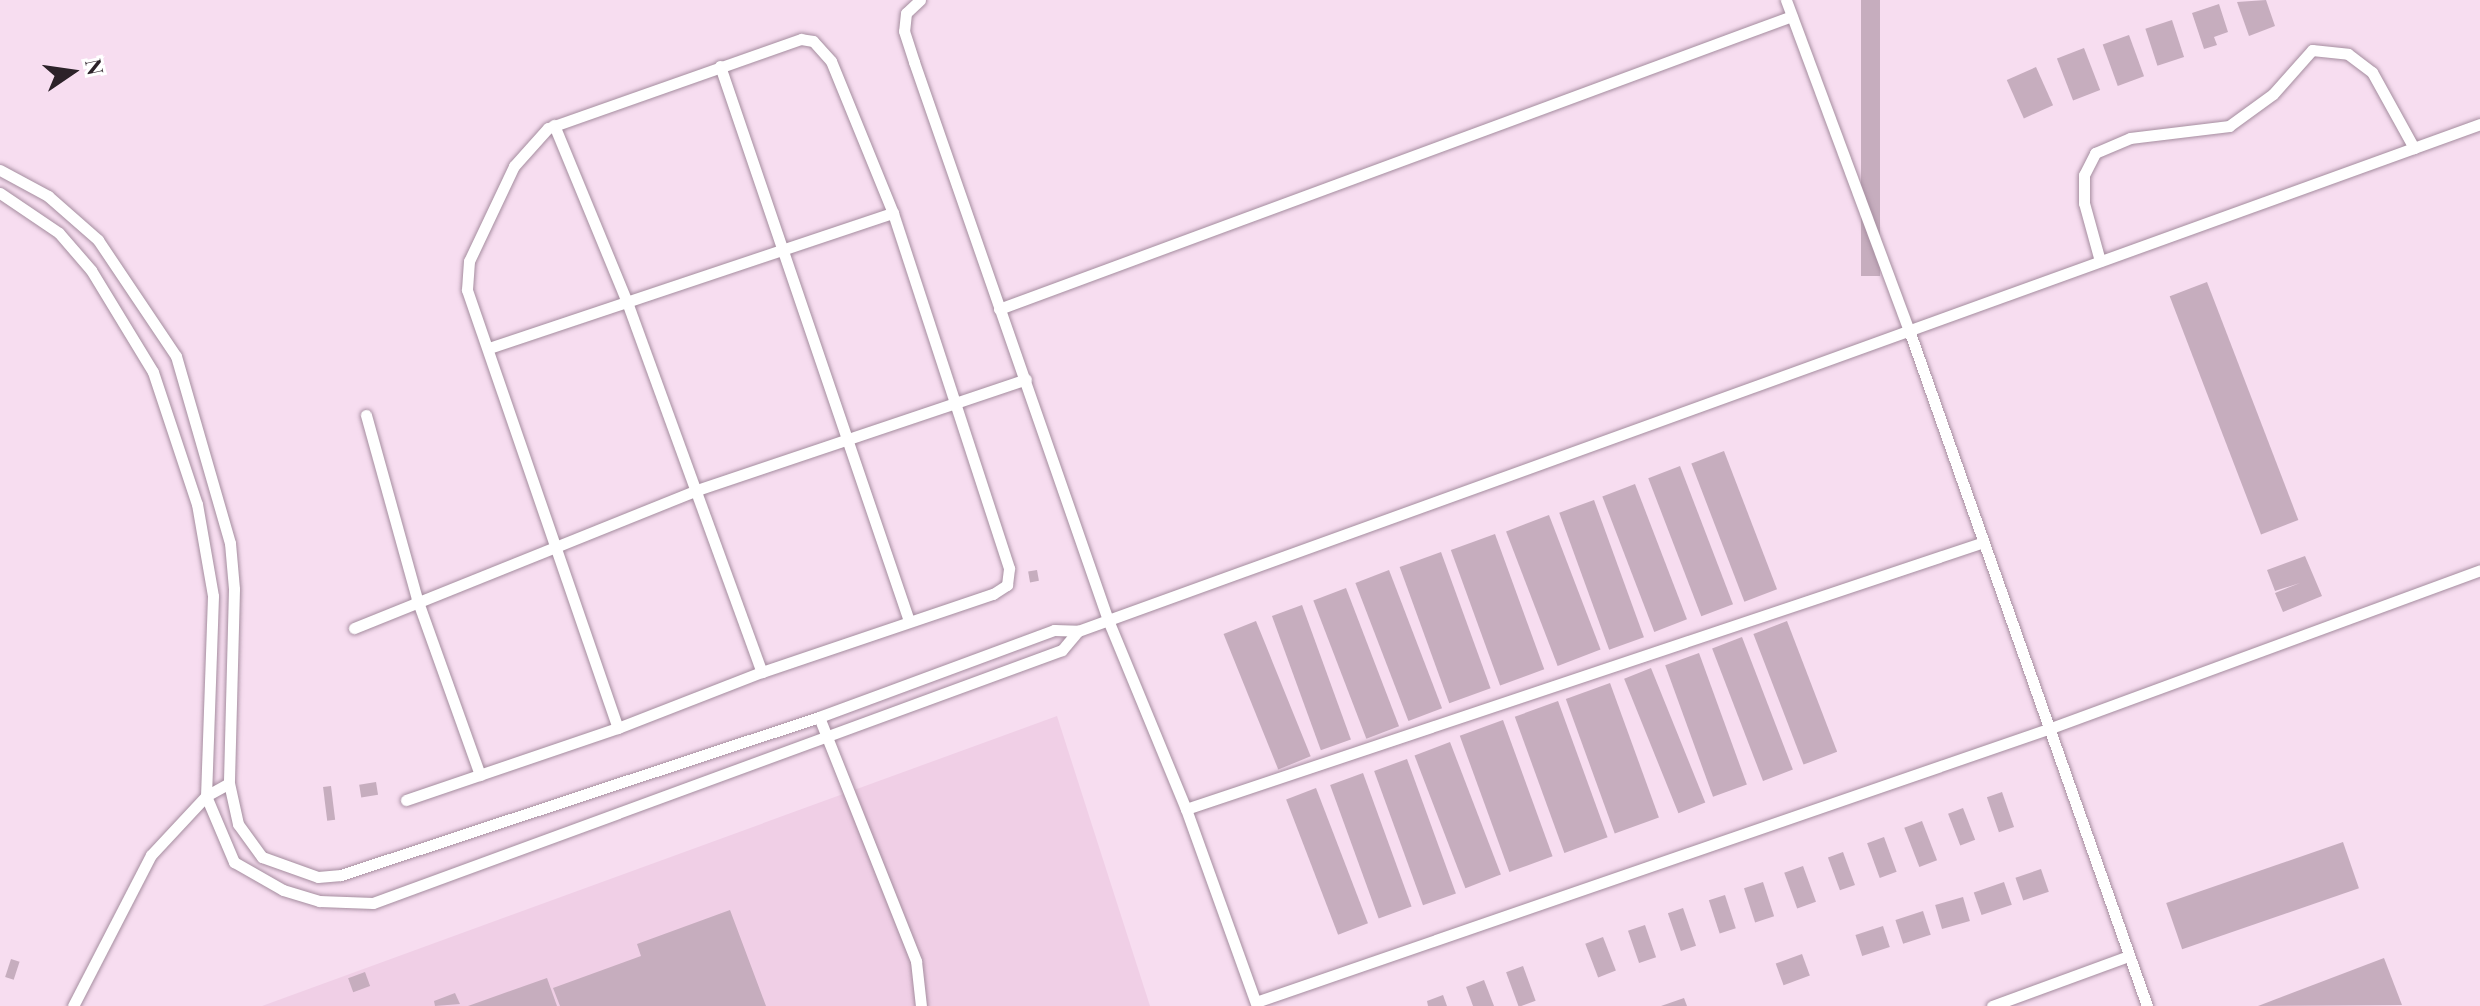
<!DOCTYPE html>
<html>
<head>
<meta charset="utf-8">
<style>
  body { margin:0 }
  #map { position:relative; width:2480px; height:1006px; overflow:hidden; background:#f7ddf0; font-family:"Playfair Display",serif }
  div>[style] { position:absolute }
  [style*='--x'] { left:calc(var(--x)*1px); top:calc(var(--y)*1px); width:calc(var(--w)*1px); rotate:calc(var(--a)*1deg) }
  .built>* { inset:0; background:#f0cfe6 }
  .building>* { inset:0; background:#c6adbe; transform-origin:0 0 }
  .roads { filter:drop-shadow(0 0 2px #a58d9f) drop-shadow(0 0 2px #a58d9f) }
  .lane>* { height:11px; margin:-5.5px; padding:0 5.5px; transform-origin:5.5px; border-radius:5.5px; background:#fff }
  span { translate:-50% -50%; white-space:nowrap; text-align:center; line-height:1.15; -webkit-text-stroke:6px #fff; paint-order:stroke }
  .north { position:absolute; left:32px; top:32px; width:80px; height:80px; -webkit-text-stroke:6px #fff; paint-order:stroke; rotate:77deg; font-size:22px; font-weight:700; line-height:32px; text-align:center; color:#2c2229 }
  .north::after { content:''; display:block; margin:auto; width:28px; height:36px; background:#2c2229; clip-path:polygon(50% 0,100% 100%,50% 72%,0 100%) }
</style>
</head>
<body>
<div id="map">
  <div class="built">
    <i style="clip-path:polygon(1057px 716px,1150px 1006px,262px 1006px)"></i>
  </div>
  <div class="building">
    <i style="left:1861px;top:0;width:19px;height:276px"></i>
    <i style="clip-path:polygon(2266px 0,2275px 26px,2249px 36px,2237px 2px)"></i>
    <i style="clip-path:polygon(2219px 4px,2228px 32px,2214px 37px,2217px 45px,2204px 49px,2192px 13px)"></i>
    <i style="left:2172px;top:20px;width:39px;height:28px;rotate:72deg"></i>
    <i style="left:2129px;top:35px;width:44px;height:28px;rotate:70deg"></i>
    <i style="left:2084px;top:48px;width:45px;height:29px;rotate:69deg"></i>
    <i style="left:2036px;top:67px;width:42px;height:32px;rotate:66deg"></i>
    <i style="left:2207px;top:282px;width:255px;height:40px;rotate:69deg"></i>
    <i style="left:1724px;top:451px;width:148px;height:35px;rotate:69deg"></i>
    <i style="left:1680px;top:466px;width:148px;height:34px;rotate:69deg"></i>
    <i style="left:1635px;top:484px;width:145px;height:35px;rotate:69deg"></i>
    <i style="left:1594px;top:500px;width:146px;height:37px;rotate:70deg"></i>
    <i style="left:1549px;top:515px;width:144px;height:46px;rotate:69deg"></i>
    <i style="left:1495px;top:534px;width:144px;height:47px;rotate:70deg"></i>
    <i style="left:1441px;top:552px;width:145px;height:44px;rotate:70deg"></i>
    <i style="clip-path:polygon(2305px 556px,2322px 596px,2283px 612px,2275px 593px,2300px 583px,2275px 591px,2267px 570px)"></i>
    <i style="left:1037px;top:570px;width:11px;height:9px;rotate:80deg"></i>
    <i style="left:1389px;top:570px;width:148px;height:36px;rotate:69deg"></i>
    <i style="left:1346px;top:588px;width:148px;height:35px;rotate:69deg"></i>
    <i style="left:1302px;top:605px;width:143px;height:32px;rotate:70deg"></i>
    <i style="left:1256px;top:621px;width:146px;height:35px;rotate:68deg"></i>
    <i style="left:1787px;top:621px;width:140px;height:36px;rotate:69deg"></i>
    <i style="left:1742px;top:637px;width:142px;height:32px;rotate:69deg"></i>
    <i style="left:1699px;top:653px;width:140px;height:36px;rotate:70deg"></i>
    <i style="left:1651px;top:668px;width:145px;height:29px;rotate:68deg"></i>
    <i style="left:1610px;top:683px;width:143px;height:47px;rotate:70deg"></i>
    <i style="left:1558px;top:701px;width:145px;height:46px;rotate:70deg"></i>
    <i style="left:1503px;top:720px;width:145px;height:46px;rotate:70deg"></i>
    <i style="left:1450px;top:742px;width:142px;height:38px;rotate:69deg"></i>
    <i style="left:1407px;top:759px;width:143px;height:35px;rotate:70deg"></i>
    <i style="left:1363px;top:773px;width:142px;height:35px;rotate:70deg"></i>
    <i style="left:376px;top:782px;width:13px;height:17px;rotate:81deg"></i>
    <i style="left:331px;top:786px;width:34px;height:8px;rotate:83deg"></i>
    <i style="left:1316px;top:788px;width:145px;height:32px;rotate:69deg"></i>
    <i style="left:2002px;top:792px;width:37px;height:16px;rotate:71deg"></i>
    <i style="left:1963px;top:808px;width:34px;height:16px;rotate:69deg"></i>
    <i style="left:1922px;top:821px;width:42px;height:19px;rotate:69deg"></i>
    <i style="left:1884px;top:837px;width:37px;height:18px;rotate:70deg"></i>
    <i style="left:2343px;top:842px;width:49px;height:187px;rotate:71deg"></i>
    <i style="left:1843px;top:852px;width:35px;height:16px;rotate:70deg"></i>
    <i style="left:1803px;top:866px;width:38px;height:20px;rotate:70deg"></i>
    <i style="left:2041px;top:869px;width:24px;height:27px;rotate:71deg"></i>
    <i style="left:1763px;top:882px;width:36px;height:20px;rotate:72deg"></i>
    <i style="left:2004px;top:882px;width:24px;height:32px;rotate:71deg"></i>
    <i style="left:1725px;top:895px;width:35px;height:17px;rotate:72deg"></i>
    <i style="left:1963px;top:897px;width:25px;height:29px;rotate:74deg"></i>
    <i style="left:1683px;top:908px;width:40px;height:16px;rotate:71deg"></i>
    <i style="clip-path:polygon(730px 910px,766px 1006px,560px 1006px,553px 988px,641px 956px,637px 944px)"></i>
    <i style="left:1923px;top:911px;width:25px;height:29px;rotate:72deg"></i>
    <i style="left:1645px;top:925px;width:34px;height:18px;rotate:71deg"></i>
    <i style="left:1883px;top:926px;width:22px;height:29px;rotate:72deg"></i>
    <i style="left:1603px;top:937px;width:36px;height:19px;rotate:69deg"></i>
    <i style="left:1802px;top:954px;width:23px;height:28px;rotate:70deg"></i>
    <i style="clip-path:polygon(2384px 958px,2402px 1005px,2258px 1006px)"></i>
    <i style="left:11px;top:959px;width:9px;height:19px;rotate:18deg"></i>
    <i style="left:1523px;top:966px;width:37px;height:18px;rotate:70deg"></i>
    <i style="left:365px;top:972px;width:15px;height:18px;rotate:70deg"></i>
    <i style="clip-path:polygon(547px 978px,557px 1006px,468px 1006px)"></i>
    <i style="clip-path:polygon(1484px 980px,1494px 1006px,1473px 1006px,1466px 987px)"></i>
    <i style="clip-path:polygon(455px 993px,460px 1004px,435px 1006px,434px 1001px)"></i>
    <i style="clip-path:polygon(1443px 995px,1447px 1006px,1428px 1006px,1427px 1001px)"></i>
    <i style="clip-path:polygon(1684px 998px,1687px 1006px,1661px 1006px)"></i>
  </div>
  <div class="roads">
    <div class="lane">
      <i style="--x:920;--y:0;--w:19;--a:137"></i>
      <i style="--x:906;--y:13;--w:18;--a:96"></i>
      <i style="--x:904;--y:31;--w:33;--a:72"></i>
      <i style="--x:914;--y:62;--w:591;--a:70.83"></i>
      <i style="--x:1108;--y:620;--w:204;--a:67.6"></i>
      <i style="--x:1186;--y:809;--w:209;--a:70.2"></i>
      <i style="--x:1786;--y:0;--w:352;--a:69.6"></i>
      <i style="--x:1909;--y:330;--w:717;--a:70.6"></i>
      <i style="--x:720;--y:66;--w:586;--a:71.19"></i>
      <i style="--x:554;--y:125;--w:191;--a:67.6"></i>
      <i style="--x:627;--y:302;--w:394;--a:70"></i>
      <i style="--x:0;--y:170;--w:55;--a:28.4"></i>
      <i style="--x:48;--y:196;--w:67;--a:41.3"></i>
      <i style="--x:98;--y:240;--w:140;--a:56.1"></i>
      <i style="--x:176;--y:356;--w:195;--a:73.9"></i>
      <i style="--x:230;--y:543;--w:46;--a:85"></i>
      <i style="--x:234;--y:589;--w:194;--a:91.5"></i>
      <i style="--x:229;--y:783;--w:42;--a:77.6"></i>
      <i style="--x:238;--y:824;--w:41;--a:54"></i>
      <i style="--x:262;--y:857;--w:59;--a:19.7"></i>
      <i style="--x:318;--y:877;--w:23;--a:-5"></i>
      <i style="--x:341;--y:875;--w:503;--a:-18.29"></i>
      <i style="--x:819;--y:717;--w:251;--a:-20.3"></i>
      <i style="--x:1054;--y:630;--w:24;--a:2"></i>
      <i style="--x:1078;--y:631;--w:1491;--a:-19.88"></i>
      <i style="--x:0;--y:193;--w:71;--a:34.1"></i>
      <i style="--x:59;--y:233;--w:49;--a:49.1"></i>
      <i style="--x:91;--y:270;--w:119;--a:58.7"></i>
      <i style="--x:153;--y:372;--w:139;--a:71.6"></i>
      <i style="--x:197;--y:504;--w:93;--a:80.1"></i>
      <i style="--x:213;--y:596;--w:200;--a:92"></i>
      <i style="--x:206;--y:796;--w:72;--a:67"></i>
      <i style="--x:234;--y:862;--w:56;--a:29.7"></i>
      <i style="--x:283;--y:890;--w:38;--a:17"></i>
      <i style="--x:319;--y:901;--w:54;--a:2.1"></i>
      <i style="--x:373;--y:903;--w:734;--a:-20.16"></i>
      <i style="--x:1062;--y:650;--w:25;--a:-50"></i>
      <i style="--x:2100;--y:261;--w:60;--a:-105.4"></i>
      <i style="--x:2084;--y:203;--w:28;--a:-90"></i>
      <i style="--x:2084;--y:175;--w:25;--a:-63"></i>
      <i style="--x:2095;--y:153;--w:38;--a:-23"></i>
      <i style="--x:2130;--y:138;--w:100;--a:-6.9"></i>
      <i style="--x:2229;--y:126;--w:54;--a:-36"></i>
      <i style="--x:2273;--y:94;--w:59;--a:-48.4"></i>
      <i style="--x:2312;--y:50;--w:36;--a:6"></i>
      <i style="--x:2348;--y:54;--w:30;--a:37"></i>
      <i style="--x:2372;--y:72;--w:87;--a:61.1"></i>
      <i style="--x:999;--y:309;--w:845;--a:-20.28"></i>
      <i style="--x:489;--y:348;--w:426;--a:-18.5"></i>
      <i style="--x:366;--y:415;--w:191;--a:74.5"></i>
      <i style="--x:417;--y:599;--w:187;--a:70.3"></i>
      <i style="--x:354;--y:628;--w:370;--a:-21.9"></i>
      <i style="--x:697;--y:490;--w:347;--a:-18.6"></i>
      <i style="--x:819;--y:717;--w:263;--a:68.3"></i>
      <i style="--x:916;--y:961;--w:45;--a:83.7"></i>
      <i style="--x:406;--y:800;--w:224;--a:-18.8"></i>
      <i style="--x:618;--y:728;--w:155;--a:-21.3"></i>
      <i style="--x:762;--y:672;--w:244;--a:-18.7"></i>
      <i style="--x:993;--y:594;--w:17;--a:-33"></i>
      <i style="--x:1007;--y:585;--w:17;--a:-83"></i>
      <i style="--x:1009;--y:568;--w:373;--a:-108.1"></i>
      <i style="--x:893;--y:213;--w:164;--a:-112.2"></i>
      <i style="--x:831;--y:61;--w:27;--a:-132"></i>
      <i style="--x:813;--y:41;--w:12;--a:-171"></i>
      <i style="--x:801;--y:39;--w:268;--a:160.6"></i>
      <i style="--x:548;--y:128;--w:51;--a:131.8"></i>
      <i style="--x:514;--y:166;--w:105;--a:115.3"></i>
      <i style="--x:469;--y:261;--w:29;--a:94"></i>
      <i style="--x:467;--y:290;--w:463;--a:71"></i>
      <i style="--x:1186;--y:809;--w:841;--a:-18.5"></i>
      <i style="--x:1256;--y:1002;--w:841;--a:-19.02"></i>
      <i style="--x:2051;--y:728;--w:457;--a:-20.2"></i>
      <i style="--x:73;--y:1006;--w:170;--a:-62.7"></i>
      <i style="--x:151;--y:855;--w:81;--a:-47"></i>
      <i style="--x:206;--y:796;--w:26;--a:-29"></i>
      <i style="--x:1992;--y:1006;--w:146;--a:-20.1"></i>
    </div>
  </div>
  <div class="north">N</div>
</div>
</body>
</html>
